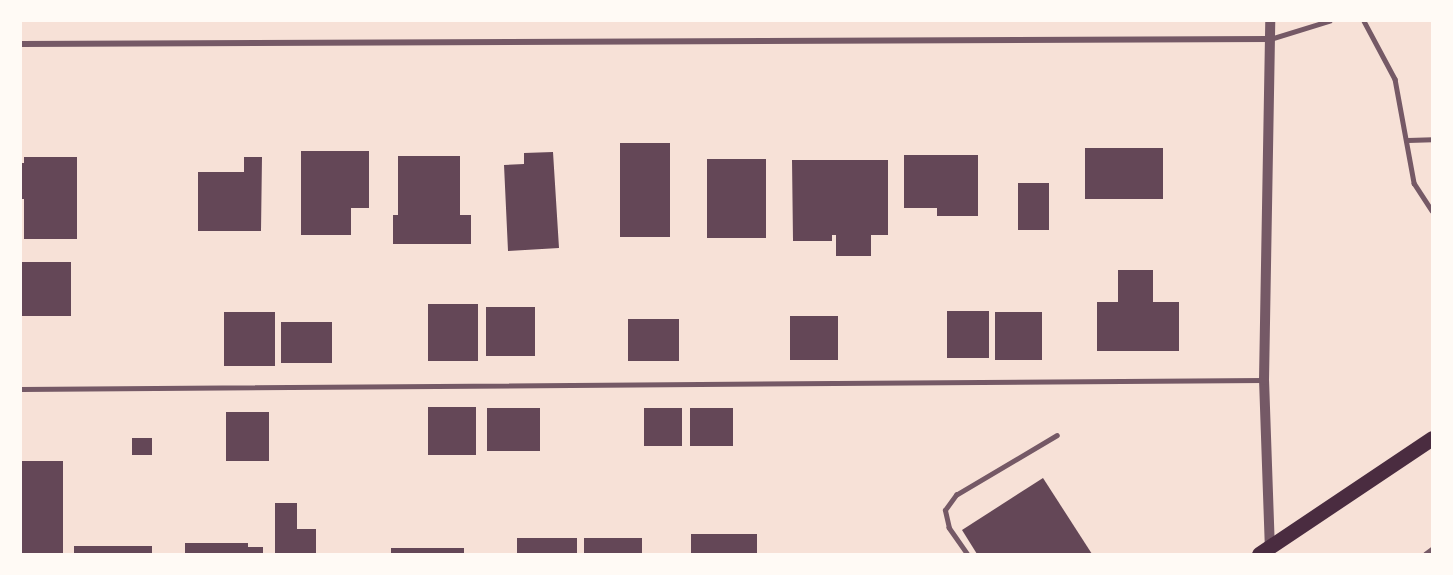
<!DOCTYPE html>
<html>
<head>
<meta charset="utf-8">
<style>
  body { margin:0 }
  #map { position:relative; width:1453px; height:575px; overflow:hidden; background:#f7e1d7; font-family:Arial,sans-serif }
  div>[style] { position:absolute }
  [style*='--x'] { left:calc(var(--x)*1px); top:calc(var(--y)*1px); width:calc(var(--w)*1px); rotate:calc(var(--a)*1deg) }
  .building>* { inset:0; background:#644757; transform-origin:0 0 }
  .service>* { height:4.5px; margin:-2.25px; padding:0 2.25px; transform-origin:2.25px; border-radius:2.25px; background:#755966 }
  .minor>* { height:6px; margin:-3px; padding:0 3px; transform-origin:3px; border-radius:3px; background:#755966 }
  .tertiary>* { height:10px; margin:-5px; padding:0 5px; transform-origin:5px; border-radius:5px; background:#755966 }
  .primary>* { height:15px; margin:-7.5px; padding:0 7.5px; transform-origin:7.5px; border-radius:7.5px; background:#4a2c40 }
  span { translate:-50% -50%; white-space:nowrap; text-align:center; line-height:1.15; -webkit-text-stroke:5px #fffaf5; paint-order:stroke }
  .frame { position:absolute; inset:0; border:22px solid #fffaf5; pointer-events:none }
</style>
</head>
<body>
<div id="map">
  <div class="building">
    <i style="left:620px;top:143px;width:50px;height:94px"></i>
    <i style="left:1085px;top:148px;width:78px;height:51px"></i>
    <i style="clip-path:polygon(301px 151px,369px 151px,369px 208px,351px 208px,351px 235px,301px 235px)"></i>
    <i style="clip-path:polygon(553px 152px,559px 248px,508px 251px,504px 165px,524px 164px,524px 153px)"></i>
    <i style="clip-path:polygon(904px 155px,978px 155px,978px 216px,937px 216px,937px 208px,904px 208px)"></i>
    <i style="clip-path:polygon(398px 156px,460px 156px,460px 215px,471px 215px,471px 244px,393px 244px,393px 215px,398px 215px)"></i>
    <i style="clip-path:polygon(24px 157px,77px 157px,77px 239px,24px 239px,24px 199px,21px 199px,21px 163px,24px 163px)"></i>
    <i style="clip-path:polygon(244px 157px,262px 157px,261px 231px,198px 231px,198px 172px,244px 172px)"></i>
    <i style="left:707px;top:159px;width:59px;height:79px"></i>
    <i style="clip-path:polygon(792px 160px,888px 160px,888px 235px,871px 235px,871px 256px,836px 256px,836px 235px,832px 235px,832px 241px,793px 241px)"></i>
    <i style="left:1018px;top:183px;width:31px;height:47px"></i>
    <i style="left:21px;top:262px;width:50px;height:54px"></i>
    <i style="clip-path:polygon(1118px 270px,1153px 270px,1153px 302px,1179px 302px,1179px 351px,1097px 351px,1097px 302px,1118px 302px)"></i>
    <i style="left:428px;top:304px;width:50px;height:57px"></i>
    <i style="left:486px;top:307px;width:49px;height:49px"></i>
    <i style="left:947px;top:311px;width:42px;height:47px"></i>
    <i style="left:224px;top:312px;width:51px;height:54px"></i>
    <i style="left:995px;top:312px;width:47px;height:48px"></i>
    <i style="left:790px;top:316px;width:48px;height:44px"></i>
    <i style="left:628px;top:319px;width:51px;height:42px"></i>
    <i style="left:281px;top:322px;width:51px;height:41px"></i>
    <i style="left:428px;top:407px;width:48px;height:48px"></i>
    <i style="left:487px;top:408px;width:53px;height:43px"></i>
    <i style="left:644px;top:408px;width:38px;height:38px"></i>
    <i style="left:690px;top:408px;width:43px;height:38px"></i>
    <i style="left:226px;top:412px;width:43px;height:49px"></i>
    <i style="left:132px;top:438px;width:20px;height:17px"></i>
    <i style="left:21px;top:461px;width:42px;height:93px"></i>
    <i style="clip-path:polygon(1043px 478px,1092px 554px,977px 554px,962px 530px)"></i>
    <i style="clip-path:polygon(275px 503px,297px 503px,297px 529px,316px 529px,316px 554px,275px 554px)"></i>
    <i style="left:691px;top:534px;width:66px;height:20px"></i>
    <i style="left:517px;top:538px;width:60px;height:16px"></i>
    <i style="left:584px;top:538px;width:58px;height:16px"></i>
    <i style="clip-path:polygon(185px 543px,248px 543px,248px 547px,263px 547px,263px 554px,185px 554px)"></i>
    <i style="left:74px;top:546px;width:78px;height:8px"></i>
    <i style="left:391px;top:548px;width:73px;height:6px"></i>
  </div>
  <div class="service">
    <i style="--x:1364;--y:21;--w:66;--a:61.9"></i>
    <i style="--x:1395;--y:79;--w:106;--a:79.6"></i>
    <i style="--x:1414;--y:183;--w:33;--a:57"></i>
    <i style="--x:1270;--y:39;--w:62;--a:-17"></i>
    <i style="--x:1408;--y:140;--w:24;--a:-2"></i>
    <i style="--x:21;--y:389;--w:1242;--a:-0.42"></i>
    <i style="--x:967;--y:554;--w:32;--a:-125"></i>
    <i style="--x:949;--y:528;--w:18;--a:-103"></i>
    <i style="--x:945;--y:510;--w:19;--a:-54"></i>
    <i style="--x:956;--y:495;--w:117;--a:-30.7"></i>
    <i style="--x:1425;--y:554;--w:9;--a:-36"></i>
  </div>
  <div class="minor">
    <i style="--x:21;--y:44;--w:1249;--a:-0.23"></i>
  </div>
  <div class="tertiary">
    <i style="--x:1270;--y:551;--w:171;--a:-92"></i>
    <i style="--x:1264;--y:380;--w:359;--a:-89"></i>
  </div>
  <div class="primary">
    <i style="--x:1259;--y:554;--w:208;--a:-33.8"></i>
  </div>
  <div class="frame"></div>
</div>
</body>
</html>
